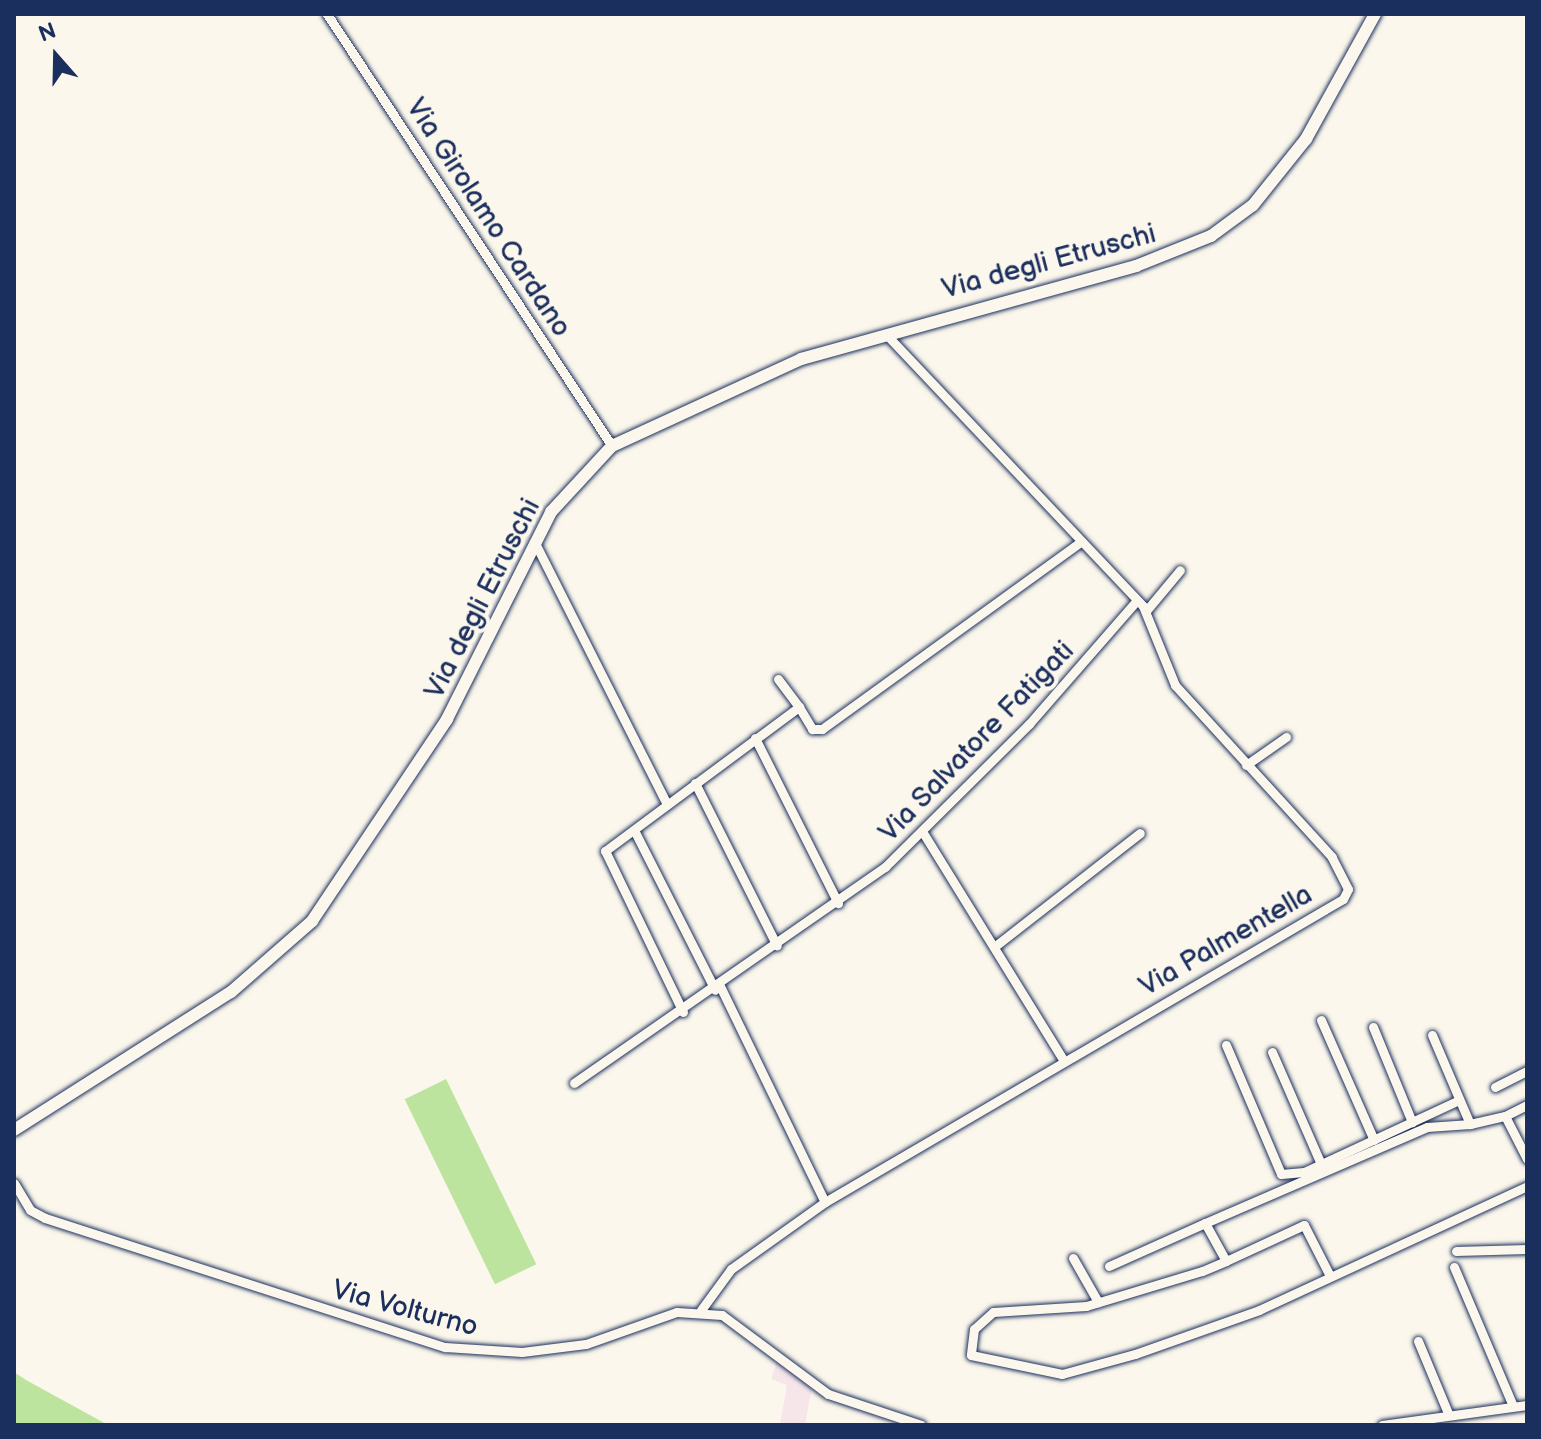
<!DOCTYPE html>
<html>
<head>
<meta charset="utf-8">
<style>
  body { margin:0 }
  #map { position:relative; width:1541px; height:1439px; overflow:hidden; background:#fbf7ec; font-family:"Balsamiq Sans",sans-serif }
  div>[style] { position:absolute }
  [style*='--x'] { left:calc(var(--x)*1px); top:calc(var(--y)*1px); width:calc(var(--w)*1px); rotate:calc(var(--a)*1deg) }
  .built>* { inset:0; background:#f6e6ea }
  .green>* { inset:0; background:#bde49f; transform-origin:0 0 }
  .roads { filter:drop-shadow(0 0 2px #1b2f5e) drop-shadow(0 0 2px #1b2f5e) }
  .minor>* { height:9px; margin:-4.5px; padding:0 4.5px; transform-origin:4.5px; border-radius:4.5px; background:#fbf7ec }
  .major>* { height:12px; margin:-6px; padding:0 6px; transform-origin:6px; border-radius:6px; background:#fbf7ec }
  span { translate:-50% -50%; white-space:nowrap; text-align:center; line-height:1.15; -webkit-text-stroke:8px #fbf7ec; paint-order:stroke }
  .street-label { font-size:28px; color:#1b2f5e }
  .frame { position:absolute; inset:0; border:16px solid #1b2f5e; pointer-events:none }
  .north { position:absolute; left:16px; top:16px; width:80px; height:80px; -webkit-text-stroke:6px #fbf7ec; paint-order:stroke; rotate:340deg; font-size:22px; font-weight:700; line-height:32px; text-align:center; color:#1b2f5e }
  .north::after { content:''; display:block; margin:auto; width:28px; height:36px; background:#1b2f5e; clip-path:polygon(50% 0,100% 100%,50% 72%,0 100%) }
</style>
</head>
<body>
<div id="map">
  <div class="built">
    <i style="clip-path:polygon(778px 1358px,812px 1386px,805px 1425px,780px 1425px,787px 1385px,771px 1379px)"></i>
  </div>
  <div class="green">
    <i style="left:446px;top:1079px;width:206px;height:46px;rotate:64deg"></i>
    <i style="clip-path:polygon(14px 1372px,26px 1380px,108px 1425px,14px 1425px)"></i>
  </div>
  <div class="roads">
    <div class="minor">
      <i style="--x:327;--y:14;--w:518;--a:56.59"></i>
      <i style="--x:535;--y:543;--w:292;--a:63.2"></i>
      <i style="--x:1146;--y:611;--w:53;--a:-50.3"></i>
      <i style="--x:778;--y:679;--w:35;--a:53"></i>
      <i style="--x:755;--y:738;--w:185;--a:63.3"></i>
      <i style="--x:1246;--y:765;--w:49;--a:-35"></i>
      <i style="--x:695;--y:783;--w:182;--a:63.3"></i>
      <i style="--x:634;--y:830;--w:179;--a:63.1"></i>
      <i style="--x:922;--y:831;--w:268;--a:58.3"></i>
      <i style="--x:994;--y:947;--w:185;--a:-38"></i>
      <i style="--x:720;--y:986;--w:240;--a:64.1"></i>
      <i style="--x:683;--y:1012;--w:179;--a:-115.8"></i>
      <i style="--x:605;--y:851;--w:242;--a:-36.6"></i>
      <i style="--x:799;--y:707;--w:26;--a:59"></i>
      <i style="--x:812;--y:729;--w:10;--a:0"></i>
      <i style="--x:822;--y:729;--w:319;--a:-35.9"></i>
      <i style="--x:1321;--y:1020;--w:131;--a:66.2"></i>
      <i style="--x:1373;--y:1027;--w:103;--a:67.7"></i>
      <i style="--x:1432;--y:1035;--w:97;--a:66.9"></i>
      <i style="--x:1470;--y:1124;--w:36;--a:-13"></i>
      <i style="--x:1505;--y:1116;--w:48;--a:62.9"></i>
      <i style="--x:1226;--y:1045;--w:140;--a:66.9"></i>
      <i style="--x:1281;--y:1174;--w:23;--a:-5"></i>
      <i style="--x:1304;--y:1172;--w:171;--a:-24.9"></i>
      <i style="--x:1272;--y:1052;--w:122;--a:66.4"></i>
      <i style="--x:574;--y:1083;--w:379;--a:-34.8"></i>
      <i style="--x:885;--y:867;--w:203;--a:-44.8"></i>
      <i style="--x:1029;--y:724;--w:164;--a:-48.9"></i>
      <i style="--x:1495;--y:1087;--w:36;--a:-27"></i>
      <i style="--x:1505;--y:1116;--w:25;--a:-27"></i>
      <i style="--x:1470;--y:1124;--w:43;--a:176"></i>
      <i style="--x:1427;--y:1127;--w:242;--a:156.6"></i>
      <i style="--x:1205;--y:1223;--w:43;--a:61.1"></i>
      <i style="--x:1226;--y:1261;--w:26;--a:157"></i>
      <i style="--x:1202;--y:1271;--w:121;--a:163.2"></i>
      <i style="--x:1086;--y:1306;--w:93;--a:176.3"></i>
      <i style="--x:993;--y:1312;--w:25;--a:138"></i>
      <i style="--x:974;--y:1329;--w:26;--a:97"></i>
      <i style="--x:971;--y:1355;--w:93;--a:11.8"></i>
      <i style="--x:1062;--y:1374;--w:76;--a:-15.3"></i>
      <i style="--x:1135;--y:1354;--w:132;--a:-19.5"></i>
      <i style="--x:1259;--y:1310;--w:295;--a:-24.8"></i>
      <i style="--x:14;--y:1183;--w:31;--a:59"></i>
      <i style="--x:30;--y:1210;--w:17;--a:28"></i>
      <i style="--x:45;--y:1218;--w:420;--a:17.9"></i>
      <i style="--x:445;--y:1347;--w:77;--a:3.7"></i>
      <i style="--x:522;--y:1352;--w:64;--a:-7.1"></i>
      <i style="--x:586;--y:1344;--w:96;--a:-19.4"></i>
      <i style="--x:677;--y:1312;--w:45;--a:3.8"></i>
      <i style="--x:722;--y:1315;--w:132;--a:36.7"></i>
      <i style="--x:828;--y:1394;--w:98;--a:18.4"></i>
      <i style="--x:1456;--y:1251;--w:71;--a:-1.6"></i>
      <i style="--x:1073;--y:1258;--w:51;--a:60.4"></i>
      <i style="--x:1226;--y:1261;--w:86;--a:-24.8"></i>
      <i style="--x:1304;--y:1225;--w:57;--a:63"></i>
      <i style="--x:1109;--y:1266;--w:105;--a:-24.1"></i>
      <i style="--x:1454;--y:1267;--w:151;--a:67"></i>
      <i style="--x:701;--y:1310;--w:51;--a:-53.8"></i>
      <i style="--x:731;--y:1269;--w:115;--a:-35.5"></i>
      <i style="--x:825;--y:1202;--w:600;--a:-30.33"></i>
      <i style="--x:1343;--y:899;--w:11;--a:-63"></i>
      <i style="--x:1348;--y:889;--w:36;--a:-117"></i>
      <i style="--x:1332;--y:857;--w:233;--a:-132.4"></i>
      <i style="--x:1175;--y:685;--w:85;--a:-112.1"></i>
      <i style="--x:1143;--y:606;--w:374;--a:-133.4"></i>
      <i style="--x:1418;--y:1341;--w:78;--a:67.4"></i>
      <i style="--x:1382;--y:1425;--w:146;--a:-7.9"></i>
    </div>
    <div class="major">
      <i style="--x:14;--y:1130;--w:257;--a:-32.5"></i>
      <i style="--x:231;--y:992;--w:108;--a:-41.2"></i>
      <i style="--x:312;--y:921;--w:243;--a:-56.2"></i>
      <i style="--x:447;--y:719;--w:232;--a:-63.3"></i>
      <i style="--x:551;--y:512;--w:90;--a:-47.3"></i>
      <i style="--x:612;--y:446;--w:208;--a:-24.7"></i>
      <i style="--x:801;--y:359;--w:348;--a:-15.5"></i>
      <i style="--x:1136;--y:266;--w:81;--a:-21.8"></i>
      <i style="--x:1211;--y:236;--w:52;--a:-36.4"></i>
      <i style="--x:1253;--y:205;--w:85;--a:-51.2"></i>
      <i style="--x:1306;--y:139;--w:143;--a:-61.1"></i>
    </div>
  </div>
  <div class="street-label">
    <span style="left:488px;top:218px;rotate:57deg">Via Girolamo Cardano</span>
    <span style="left:1049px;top:262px;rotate:-15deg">Via degli Etruschi</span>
    <span style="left:483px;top:599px;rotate:-63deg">Via degli Etruschi</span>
    <span style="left:977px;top:742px;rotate:-46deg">Via Salvatore Fatigati</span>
    <span style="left:1226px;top:941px;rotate:-30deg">Via Palmentella</span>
    <span style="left:405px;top:1309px;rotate:15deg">Via Volturno</span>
  </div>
  <div class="frame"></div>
  <div class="north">N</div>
</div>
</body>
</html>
